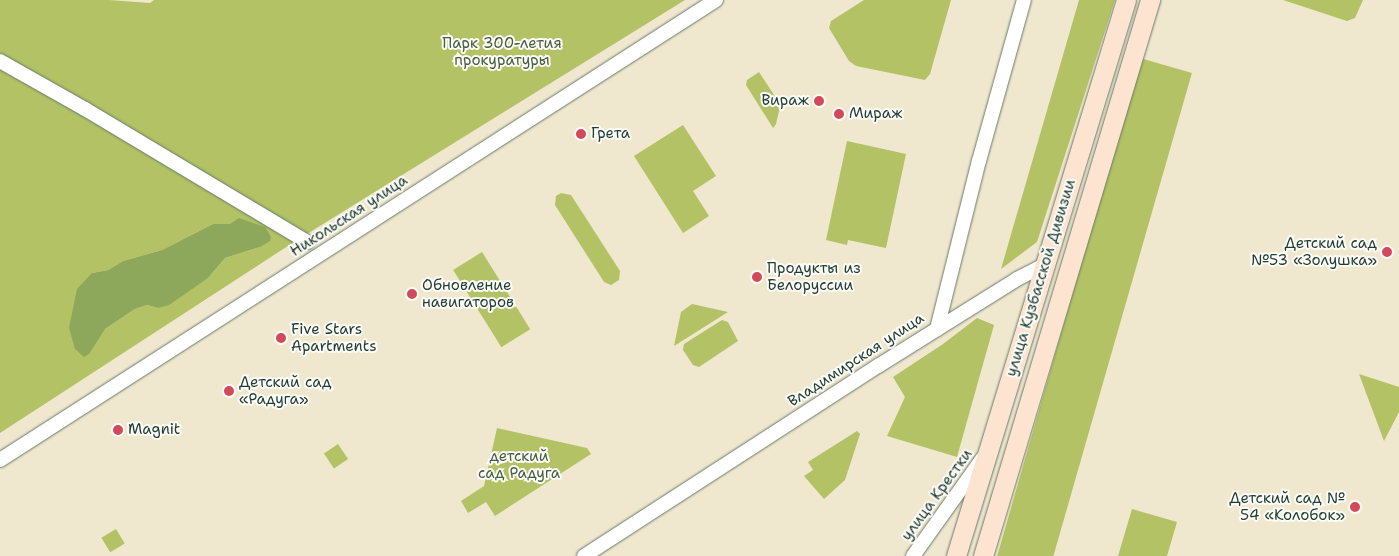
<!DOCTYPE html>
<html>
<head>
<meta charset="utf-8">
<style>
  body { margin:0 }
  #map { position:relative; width:1399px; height:556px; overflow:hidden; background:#efe8ce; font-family:"Shantell Sans",sans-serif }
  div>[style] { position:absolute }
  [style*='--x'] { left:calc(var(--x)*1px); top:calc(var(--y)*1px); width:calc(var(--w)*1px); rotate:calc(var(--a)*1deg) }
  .green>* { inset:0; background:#b2c264; transform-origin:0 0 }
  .forest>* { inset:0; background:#8da85a }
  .roads { filter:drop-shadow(0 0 1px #68796a) drop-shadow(0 0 1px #68796a) }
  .street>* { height:14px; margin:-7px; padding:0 7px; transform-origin:7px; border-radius:7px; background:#fff }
  .secondary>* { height:19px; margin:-9.5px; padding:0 9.5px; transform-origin:9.5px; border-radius:9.5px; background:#fde4d0 }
  .dots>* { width:14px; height:14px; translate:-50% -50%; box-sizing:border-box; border:2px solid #fdfcf7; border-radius:50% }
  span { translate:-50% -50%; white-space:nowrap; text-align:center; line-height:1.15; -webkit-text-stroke:4px #fdfcf7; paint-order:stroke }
  .park-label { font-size:15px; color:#445e40 }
  .poi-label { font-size:15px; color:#1f3d34 }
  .right { translate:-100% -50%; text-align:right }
  .left { translate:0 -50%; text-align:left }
  .street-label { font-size:15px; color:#1f3d34 }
</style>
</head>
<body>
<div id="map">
  <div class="green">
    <i style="clip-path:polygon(evenodd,0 0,109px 0,150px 3px,154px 0,685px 0,294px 242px,0 433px,0 0,213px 224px,230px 224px,260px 247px,225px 258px,208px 278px,158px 308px,147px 305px,135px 309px,105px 329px,92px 273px,108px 270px,123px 261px,162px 250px,213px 224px)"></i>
    <i style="clip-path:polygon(864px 0,951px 0,930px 74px,925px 80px,856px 66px,849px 61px,829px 28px,831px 21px)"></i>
    <i style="clip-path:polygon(1079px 0,1115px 0,1037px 242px,1001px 269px)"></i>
    <i style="clip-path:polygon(1283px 0,1363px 0,1355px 18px,1347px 21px)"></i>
    <i style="left:1140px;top:58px;width:54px;height:522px;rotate:16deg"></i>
    <i style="clip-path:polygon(759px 72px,778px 101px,779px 111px,776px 124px,773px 128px,746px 85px,747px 80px)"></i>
    <i style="clip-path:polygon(683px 125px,716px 176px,693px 191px,709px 216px,683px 233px,634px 156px)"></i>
    <i style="clip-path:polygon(847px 141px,906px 154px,886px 248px,848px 240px,847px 245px,826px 240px)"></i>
    <i style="clip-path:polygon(561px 193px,571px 195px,620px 271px,619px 280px,611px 285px,604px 282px,555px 205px,556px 196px)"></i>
    <i style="left:482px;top:252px;width:91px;height:34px;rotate:58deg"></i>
    <i style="clip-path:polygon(692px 304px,728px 312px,674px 346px,681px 312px)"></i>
    <i style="clip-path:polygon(977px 318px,994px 325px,957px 457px,887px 436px,905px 397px,893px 377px,943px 344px)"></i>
    <i style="clip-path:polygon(722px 320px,728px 322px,738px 341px,699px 367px,693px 365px,683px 350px,684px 344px)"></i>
    <i style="clip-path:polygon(1359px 374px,1399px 387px,1399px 412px,1384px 441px)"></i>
    <i style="clip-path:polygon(497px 428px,587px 448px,591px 454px,495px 516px,486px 502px,468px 513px,461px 501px,484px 486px)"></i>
    <i style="clip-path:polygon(857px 431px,860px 434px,845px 480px,824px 499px,804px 476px,813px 470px,808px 462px)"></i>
    <i style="left:338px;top:444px;width:18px;height:17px;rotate:56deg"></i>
    <i style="clip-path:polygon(1132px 509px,1177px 522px,1167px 556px,1118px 556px)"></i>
    <i style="left:116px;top:529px;width:17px;height:17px;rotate:59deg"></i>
  </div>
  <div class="forest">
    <i style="clip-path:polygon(239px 218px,265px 227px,271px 237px,270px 241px,260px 247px,225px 258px,208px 278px,169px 305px,158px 308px,147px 305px,135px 309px,105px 329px,89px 354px,84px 357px,75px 349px,69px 328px,77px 289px,92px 273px,108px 270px,123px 261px,162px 250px,213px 224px,230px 224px)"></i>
  </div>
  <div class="roads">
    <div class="street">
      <i style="--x:0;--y:61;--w:98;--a:29.5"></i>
      <i style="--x:85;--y:109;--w:259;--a:30.9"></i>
      <i style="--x:937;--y:329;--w:173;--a:-76"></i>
      <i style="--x:979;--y:161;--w:167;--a:-74.4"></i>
      <i style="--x:0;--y:460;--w:851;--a:-32.72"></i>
      <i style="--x:584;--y:556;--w:350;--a:-32.9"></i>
      <i style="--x:878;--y:366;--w:164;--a:-32"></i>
      <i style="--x:1017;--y:279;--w:33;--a:-27"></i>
      <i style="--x:913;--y:556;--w:120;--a:-54.5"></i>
    </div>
    <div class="secondary">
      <i style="--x:956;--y:556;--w:581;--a:-73"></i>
      <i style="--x:983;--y:556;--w:581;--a:-73.28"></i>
    </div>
  </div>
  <div class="dots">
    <i style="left:819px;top:101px;background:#d1495b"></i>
    <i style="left:839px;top:114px;background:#d1495b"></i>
    <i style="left:581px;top:134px;background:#d1495b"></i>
    <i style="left:1387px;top:252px;background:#d1495b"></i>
    <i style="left:757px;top:277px;background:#d1495b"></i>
    <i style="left:412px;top:294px;background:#d1495b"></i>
    <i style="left:281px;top:338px;background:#d1495b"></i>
    <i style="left:229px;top:391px;background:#d1495b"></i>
    <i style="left:118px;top:430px;background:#d1495b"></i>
    <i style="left:1355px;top:507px;background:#d1495b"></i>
  </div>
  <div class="park-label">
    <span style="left:502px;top:52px">Парк 300-летия<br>прокуратуры</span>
    <span style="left:519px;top:465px">детский<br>сад Радуга</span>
  </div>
  <div class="poi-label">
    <span class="right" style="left:809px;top:101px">Вираж</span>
    <span class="left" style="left:849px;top:114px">Мираж</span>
    <span class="left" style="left:591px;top:134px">Грета</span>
    <span class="right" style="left:1377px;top:252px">Детский сад<br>№53 «Золушка»</span>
    <span class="left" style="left:767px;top:277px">Продукты из<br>Белоруссии</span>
    <span class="left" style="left:422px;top:294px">Обновление<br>навигаторов</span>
    <span class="left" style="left:291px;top:338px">Five Stars<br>Apartments</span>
    <span class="left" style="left:239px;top:391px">Детский сад<br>«Радуга»</span>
    <span class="left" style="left:128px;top:430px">Magnit</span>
    <span class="right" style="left:1345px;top:507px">Детский сад №<br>54 «Колобок»</span>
  </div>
  <div class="street-label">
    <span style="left:349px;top:216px;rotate:-33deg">Никольская улица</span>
    <span style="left:1041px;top:278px;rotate:-73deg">улица Кузбасской Дивизии</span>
    <span style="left:856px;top:360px;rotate:-33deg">Владимирская улица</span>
    <span style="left:937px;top:495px;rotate:-54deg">улица Крестки</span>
  </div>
</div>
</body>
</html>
